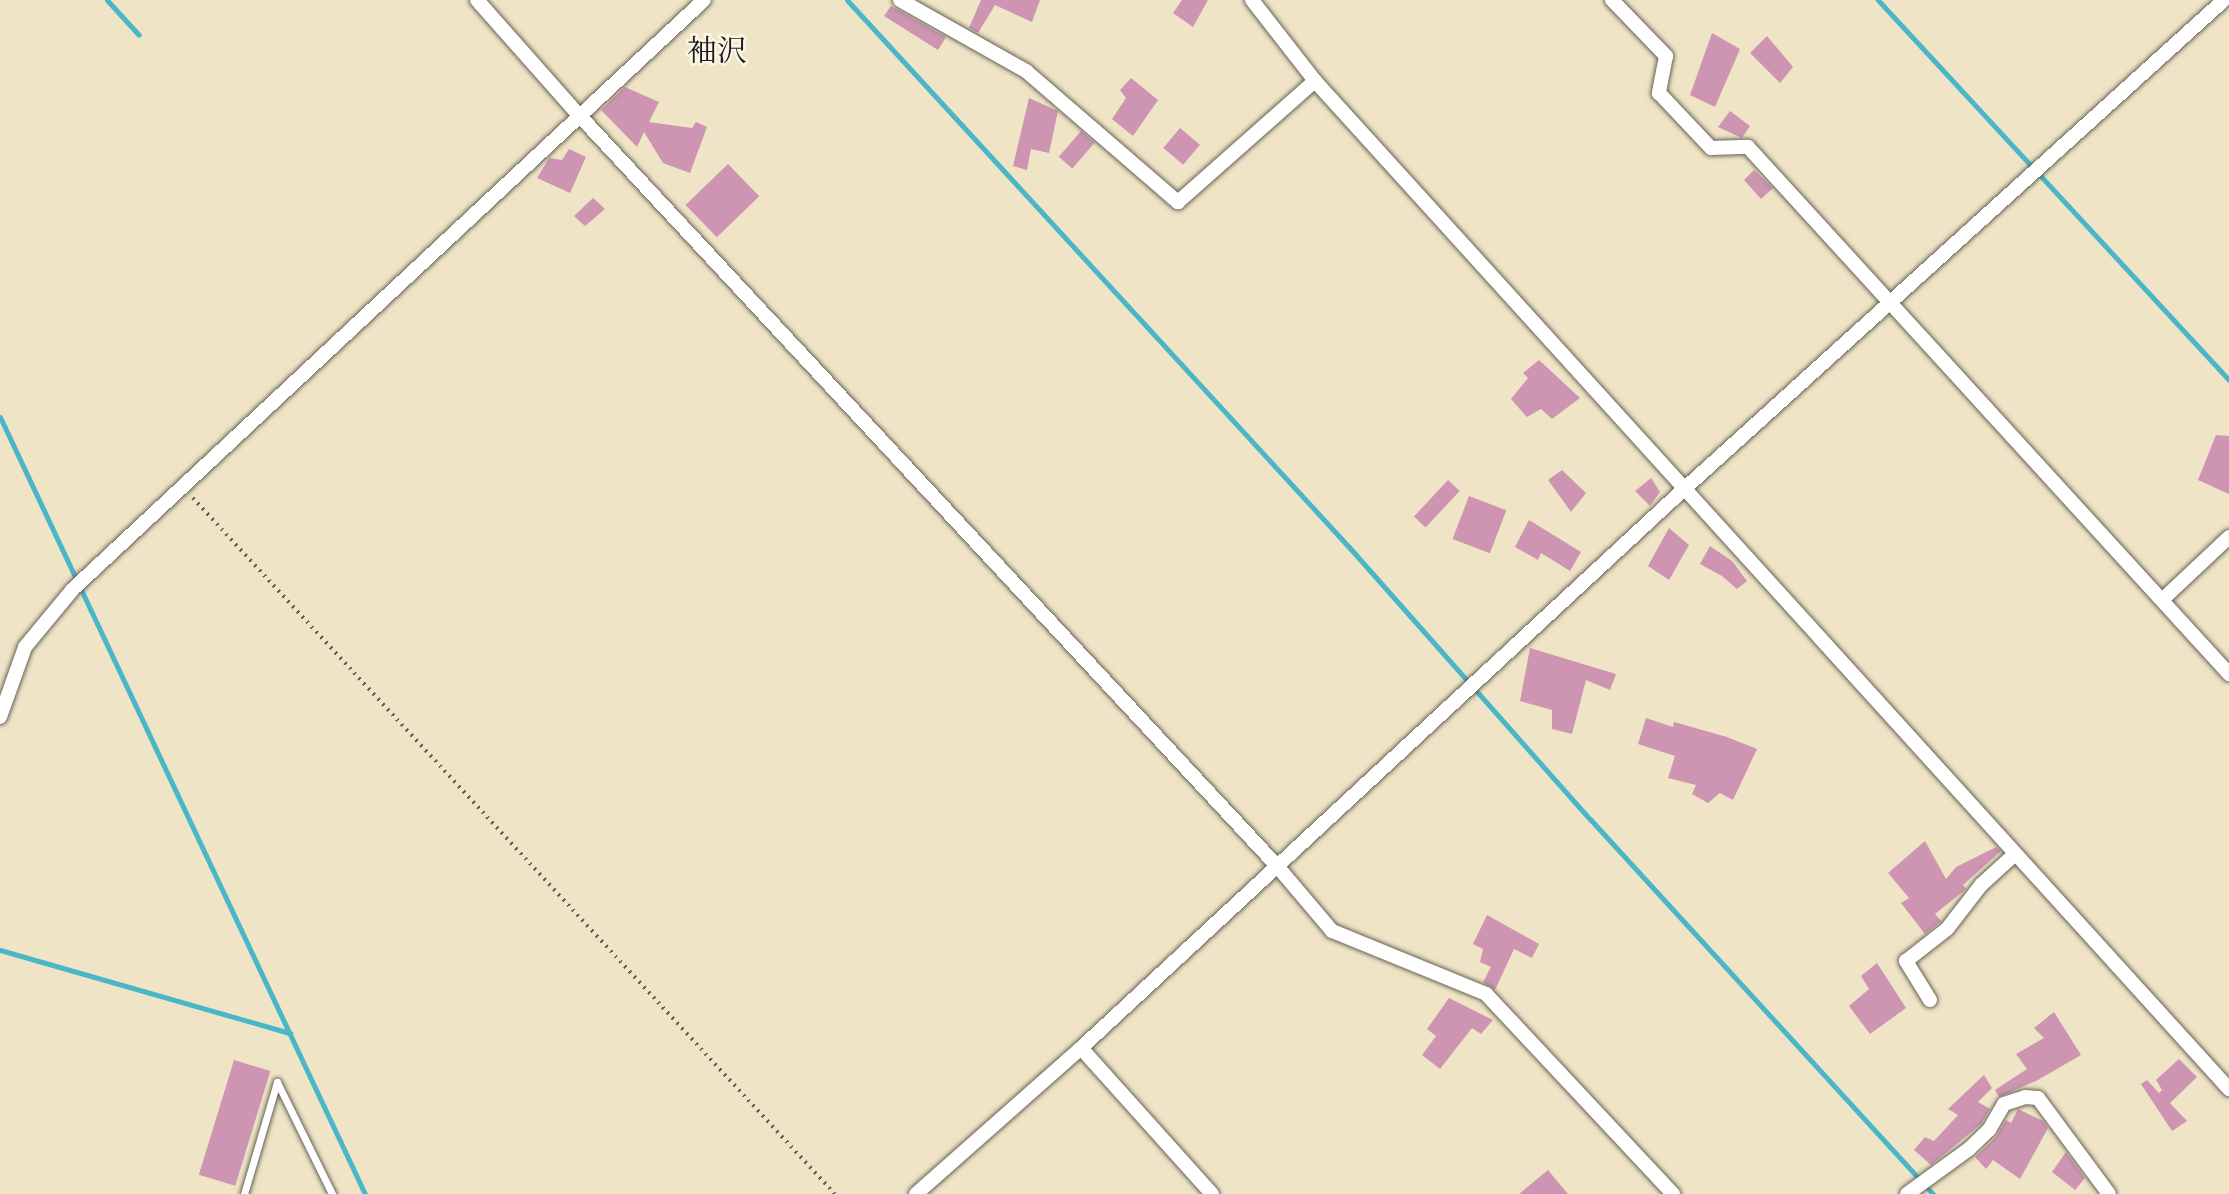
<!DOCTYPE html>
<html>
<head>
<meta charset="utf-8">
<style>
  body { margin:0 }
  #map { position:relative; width:2229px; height:1194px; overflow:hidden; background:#efe4c5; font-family:"IM FELL DW Pica","Noto Serif JP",serif }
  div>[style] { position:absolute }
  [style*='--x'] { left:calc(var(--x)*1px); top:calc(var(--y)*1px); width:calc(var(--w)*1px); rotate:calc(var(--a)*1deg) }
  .stream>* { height:5px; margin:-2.5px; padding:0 2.5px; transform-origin:2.5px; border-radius:2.5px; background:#4ab6c7 }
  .building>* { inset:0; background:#cd95b2; transform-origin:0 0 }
  .path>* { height:3.5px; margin-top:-1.75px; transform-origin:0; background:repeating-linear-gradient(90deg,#666257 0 2px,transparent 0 7px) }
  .roads { filter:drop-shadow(0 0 2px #666257) drop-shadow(0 0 2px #666257) }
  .lane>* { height:7px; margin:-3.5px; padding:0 3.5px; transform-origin:3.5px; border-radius:3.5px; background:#fff }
  .street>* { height:14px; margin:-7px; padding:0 7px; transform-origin:7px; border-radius:7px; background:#fff }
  span { translate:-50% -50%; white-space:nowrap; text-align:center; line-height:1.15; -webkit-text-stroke:5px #fcf5e5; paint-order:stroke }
  .neighbourhood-label { font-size:30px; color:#1c1c1c }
</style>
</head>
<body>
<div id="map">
  <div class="stream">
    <i style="--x:107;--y:0;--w:47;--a:47.6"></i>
    <i style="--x:847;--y:0;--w:742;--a:47.46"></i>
    <i style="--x:1349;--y:547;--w:363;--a:48.5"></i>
    <i style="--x:1590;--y:819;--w:508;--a:47.55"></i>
    <i style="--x:1878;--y:0;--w:517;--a:47.27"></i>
    <i style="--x:0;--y:417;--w:858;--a:64.84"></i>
    <i style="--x:0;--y:950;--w:302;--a:16"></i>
  </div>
  <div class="building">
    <i style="clip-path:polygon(981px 0,1040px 0,1032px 22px,995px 5px,978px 33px,969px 28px)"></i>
    <i style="clip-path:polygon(1182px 0,1208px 0,1193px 27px,1173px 13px)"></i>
    <i style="clip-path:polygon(891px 6px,946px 37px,938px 50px,884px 16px)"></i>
    <i style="clip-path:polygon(1712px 33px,1740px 49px,1715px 107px,1690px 95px)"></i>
    <i style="clip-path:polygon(1767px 36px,1793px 67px,1780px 83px,1750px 53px)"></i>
    <i style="clip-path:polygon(1131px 78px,1158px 100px,1133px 136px,1112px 119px,1126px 98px,1120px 90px)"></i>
    <i style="clip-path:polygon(625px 87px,659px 102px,649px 122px,692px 128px,696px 122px,707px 127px,690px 173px,663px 163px,644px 132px,637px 147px,601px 110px)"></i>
    <i style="clip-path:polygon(1029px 98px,1058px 111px,1049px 153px,1031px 149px,1027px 170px,1013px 166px)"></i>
    <i style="clip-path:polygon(1730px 111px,1750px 126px,1742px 138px,1718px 127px)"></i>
    <i style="left:1180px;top:128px;width:26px;height:26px;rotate:40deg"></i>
    <i style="left:1081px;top:131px;width:18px;height:34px;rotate:41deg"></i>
    <i style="clip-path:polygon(569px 149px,586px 157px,570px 193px,537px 178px,549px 158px,562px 160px)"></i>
    <i style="left:728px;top:164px;width:45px;height:59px;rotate:46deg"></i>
    <i style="clip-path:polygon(1754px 170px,1773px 188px,1761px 199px,1744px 180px)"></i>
    <i style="clip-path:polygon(593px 198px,605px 209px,585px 226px,574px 216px)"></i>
    <i style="clip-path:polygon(1539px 360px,1580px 398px,1552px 419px,1541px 409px,1527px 417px,1511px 399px,1528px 378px,1523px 373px)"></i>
    <i style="clip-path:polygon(2216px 435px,2229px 436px,2229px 494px,2198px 480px)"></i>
    <i style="clip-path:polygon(1562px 470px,1586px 493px,1571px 512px,1548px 480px)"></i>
    <i style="clip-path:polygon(1651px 478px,1660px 492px,1650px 506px,1635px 491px)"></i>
    <i style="left:1448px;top:480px;width:16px;height:50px;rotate:43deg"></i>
    <i style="left:1469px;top:496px;width:40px;height:46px;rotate:21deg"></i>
    <i style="clip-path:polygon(1529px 520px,1581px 552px,1570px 571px,1541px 553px,1538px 560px,1515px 547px)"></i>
    <i style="clip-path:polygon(1669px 528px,1689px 545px,1669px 580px,1648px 566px)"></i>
    <i style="clip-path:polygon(1710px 546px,1732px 561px,1747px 581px,1737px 589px,1722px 576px,1700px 564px)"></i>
    <i style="clip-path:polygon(1530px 648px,1616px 674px,1610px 690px,1586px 680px,1572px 734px,1552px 729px,1552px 710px,1520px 701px)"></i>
    <i style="clip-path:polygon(1646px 718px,1673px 727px,1674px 722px,1727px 737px,1757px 749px,1733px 800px,1720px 793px,1708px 803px,1692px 794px,1696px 785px,1668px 778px,1675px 756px,1638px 744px)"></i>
    <i style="clip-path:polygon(1925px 841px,1946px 879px,1956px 867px,1996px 847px,2001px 851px,1963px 885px,1966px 889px,1935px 914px,1941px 921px,1925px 934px,1901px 903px,1909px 898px,1888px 873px)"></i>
    <i style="clip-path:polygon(1487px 915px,1539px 944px,1532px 958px,1514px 949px,1495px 990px,1483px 982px,1491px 967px,1480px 962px,1483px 949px,1473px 944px)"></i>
    <i style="clip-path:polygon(1877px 963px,1906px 1008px,1870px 1034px,1849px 1006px,1869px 989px,1861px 976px)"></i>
    <i style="clip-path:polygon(1449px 998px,1493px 1020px,1481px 1034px,1472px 1028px,1440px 1069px,1422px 1055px,1436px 1036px,1427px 1029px)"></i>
    <i style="clip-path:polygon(2054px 1012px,2081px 1055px,2036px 1081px,1999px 1097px,1995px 1090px,2027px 1069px,2016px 1054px,2044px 1038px,2034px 1028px)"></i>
    <i style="clip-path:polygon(2179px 1059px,2197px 1077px,2170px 1103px,2187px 1121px,2172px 1131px,2141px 1084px,2147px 1080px,2159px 1093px,2162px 1090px,2156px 1080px)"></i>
    <i style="left:234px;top:1060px;width:38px;height:120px;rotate:17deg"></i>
    <i style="clip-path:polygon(1984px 1075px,1992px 1088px,1978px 1102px,1990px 1109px,1981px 1124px,1931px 1165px,1914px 1150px,1925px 1137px,1934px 1141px,1958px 1115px,1948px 1109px)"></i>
    <i style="clip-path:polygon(2018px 1109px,2043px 1121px,2048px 1128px,2020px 1179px,1993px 1160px,1986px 1169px,1975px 1157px,1996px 1137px,2006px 1120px,2011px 1123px)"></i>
    <i style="clip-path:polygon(2066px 1152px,2085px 1178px,2075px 1190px,2052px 1172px)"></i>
    <i style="clip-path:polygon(1548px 1170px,1568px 1194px,1519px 1194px)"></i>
  </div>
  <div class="path">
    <i style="--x:193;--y:498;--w:947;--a:47.31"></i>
  </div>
  <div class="roads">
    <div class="lane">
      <i style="--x:244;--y:1194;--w:117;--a:-73.6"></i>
      <i style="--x:277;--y:1082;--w:125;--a:63.8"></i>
    </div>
    <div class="street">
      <i style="--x:477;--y:0;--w:152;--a:48.5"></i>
      <i style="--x:578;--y:114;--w:1028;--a:47.09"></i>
      <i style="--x:1278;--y:867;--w:84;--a:49.8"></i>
      <i style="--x:1332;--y:931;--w:166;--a:22.2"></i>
      <i style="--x:1486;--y:994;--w:274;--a:46.9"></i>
      <i style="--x:900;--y:0;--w:145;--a:29.4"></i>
      <i style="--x:1026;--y:71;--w:201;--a:40.8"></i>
      <i style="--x:1178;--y:202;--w:183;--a:-41.5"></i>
      <i style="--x:1252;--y:0;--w:103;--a:52.1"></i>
      <i style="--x:1315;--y:81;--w:1361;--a:47.8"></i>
      <i style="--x:1612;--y:0;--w:78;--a:46"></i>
      <i style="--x:1666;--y:56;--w:38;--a:101"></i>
      <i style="--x:1659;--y:93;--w:76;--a:46.6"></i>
      <i style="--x:1711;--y:148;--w:37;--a:-2"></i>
      <i style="--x:1748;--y:147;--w:714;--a:47.61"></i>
      <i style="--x:2162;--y:600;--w:92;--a:-43.2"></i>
      <i style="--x:0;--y:717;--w:74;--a:-70.3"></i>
      <i style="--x:25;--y:647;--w:75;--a:-50.4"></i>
      <i style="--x:73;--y:589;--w:863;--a:-43.03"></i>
      <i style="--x:1930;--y:1000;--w:46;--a:-121.6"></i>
      <i style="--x:1906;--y:961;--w:52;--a:-38"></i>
      <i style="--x:1947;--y:929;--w:56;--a:-52.3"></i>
      <i style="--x:1981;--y:885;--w:46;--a:-42.4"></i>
      <i style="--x:1081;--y:1048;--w:196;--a:48.1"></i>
      <i style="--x:916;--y:1194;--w:220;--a:-41.5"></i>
      <i style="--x:1081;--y:1048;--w:821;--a:-42.83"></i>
      <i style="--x:1683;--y:490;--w:730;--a:-42.17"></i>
      <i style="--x:1907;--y:1194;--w:77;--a:-36"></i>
      <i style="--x:1969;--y:1149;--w:28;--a:-44"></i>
      <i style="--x:1989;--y:1130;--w:30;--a:-60"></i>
      <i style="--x:2004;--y:1104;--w:22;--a:-18"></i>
      <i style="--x:2025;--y:1097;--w:13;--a:4"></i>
      <i style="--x:2038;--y:1098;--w:119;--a:53.5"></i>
    </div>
  </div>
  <div class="neighbourhood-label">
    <span style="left:717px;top:53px">袖沢</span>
  </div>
</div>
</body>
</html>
